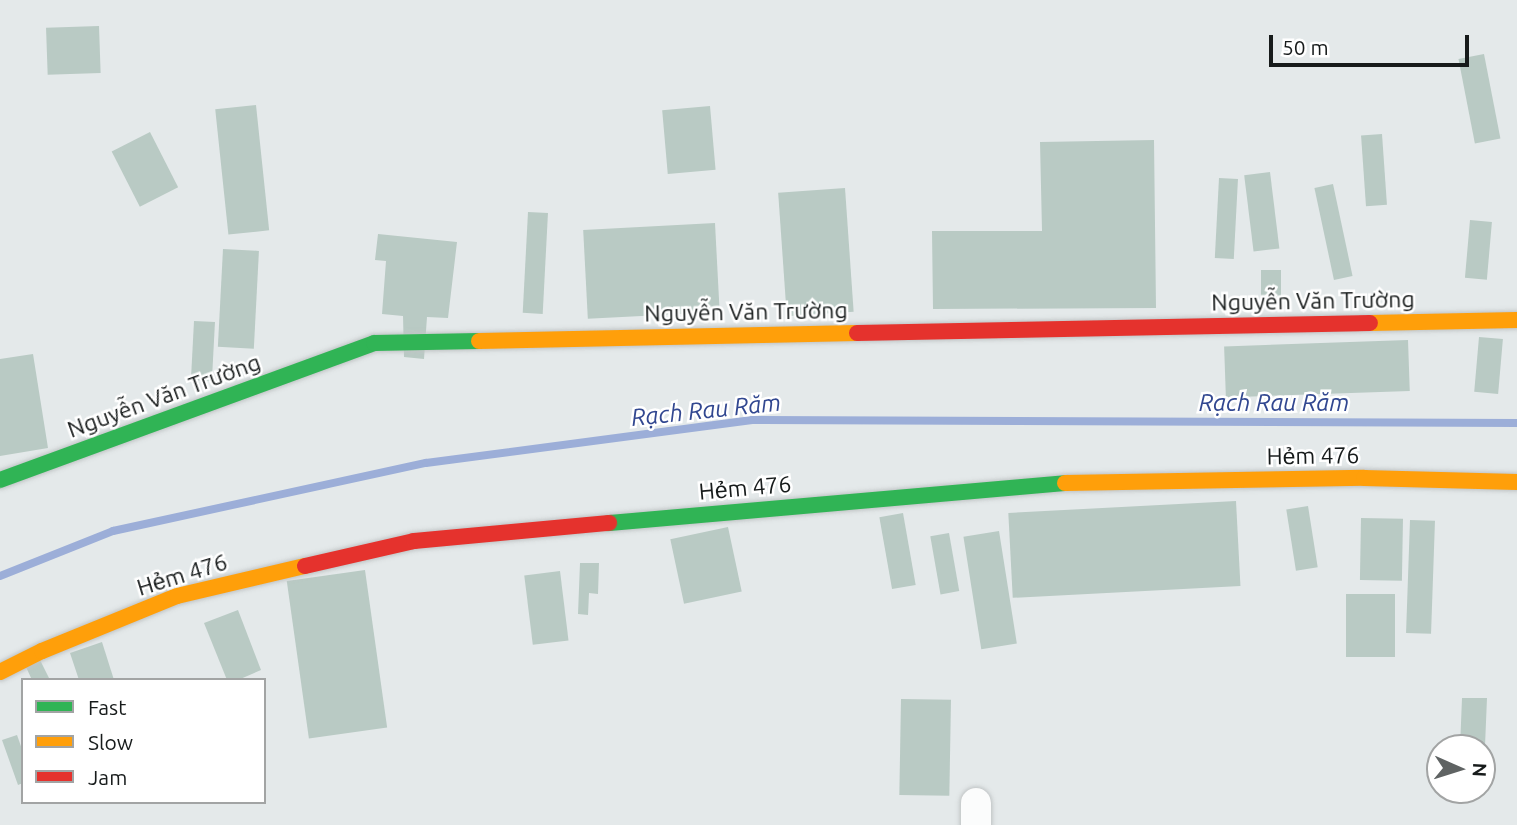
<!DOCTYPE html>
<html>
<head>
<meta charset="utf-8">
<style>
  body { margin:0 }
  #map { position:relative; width:1517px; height:825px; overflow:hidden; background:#e4e9ea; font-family:Ubuntu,sans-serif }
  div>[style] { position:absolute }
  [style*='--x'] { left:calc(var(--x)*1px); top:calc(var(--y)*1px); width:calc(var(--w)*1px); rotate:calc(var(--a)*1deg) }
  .stream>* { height:8px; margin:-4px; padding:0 4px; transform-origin:4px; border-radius:4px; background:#9caed8 }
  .building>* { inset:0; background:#b9cac4; transform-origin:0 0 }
  .roads { filter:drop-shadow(0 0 2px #c0c4c5) drop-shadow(0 0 2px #c0c4c5) }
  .street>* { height:30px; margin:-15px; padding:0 15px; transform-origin:15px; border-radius:15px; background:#fbfcfc }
  .fast>* { height:16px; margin:-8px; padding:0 8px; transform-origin:8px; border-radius:8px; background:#30b455 }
  .slow>* { height:16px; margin:-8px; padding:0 8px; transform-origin:8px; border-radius:8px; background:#ff9f0a }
  .jam>* { height:16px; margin:-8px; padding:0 8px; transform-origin:8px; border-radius:8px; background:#e5322d }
  span { translate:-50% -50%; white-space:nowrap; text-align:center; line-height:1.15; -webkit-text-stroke:5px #fff; paint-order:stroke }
  .street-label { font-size:23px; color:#171b1b }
  .water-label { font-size:24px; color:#314790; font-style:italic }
  .legend { position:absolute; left:21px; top:678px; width:245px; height:126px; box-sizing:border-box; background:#fff; border:2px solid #a2a4a4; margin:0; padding:9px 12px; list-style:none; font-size:21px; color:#171b1b }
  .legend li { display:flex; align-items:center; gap:14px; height:35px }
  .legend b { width:35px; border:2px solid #a2a4a4 }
  .north { position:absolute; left:1426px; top:734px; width:70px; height:70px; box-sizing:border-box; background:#fff; border:2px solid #a2a4a4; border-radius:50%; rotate:93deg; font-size:19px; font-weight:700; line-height:28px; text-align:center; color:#171b1b }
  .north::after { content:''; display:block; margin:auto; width:24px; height:32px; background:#5f6363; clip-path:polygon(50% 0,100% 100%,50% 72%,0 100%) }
  .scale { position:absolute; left:1269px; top:35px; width:200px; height:32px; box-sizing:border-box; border:4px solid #171b1b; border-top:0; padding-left:9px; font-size:21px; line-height:24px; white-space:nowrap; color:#171b1b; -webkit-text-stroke:5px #fff; paint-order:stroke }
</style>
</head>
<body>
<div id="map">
  <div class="stream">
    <i style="--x:0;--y:576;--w:122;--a:-21.7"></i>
    <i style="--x:113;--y:531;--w:320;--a:-12.3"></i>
    <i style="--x:426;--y:463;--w:329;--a:-7.5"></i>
    <i style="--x:752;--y:420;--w:765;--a:0.22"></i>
  </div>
  <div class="building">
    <i style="left:99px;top:26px;width:47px;height:53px;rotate:88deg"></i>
    <i style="left:1484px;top:54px;width:86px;height:26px;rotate:79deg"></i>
    <i style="left:256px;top:105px;width:126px;height:41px;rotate:84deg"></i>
    <i style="left:710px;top:106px;width:64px;height:48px;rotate:85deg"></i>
    <i style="left:150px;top:132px;width:62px;height:43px;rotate:63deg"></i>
    <i style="left:1382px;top:134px;width:71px;height:21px;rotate:86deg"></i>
    <i style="clip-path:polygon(1154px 140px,1156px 308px,933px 309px,932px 231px,1042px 231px,1040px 142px)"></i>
    <i style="left:1270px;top:172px;width:77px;height:26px;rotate:83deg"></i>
    <i style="left:1219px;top:178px;width:19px;height:80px;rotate:3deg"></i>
    <i style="left:1333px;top:184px;width:94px;height:19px;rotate:78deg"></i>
    <i style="left:845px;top:188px;width:124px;height:67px;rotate:86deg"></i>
    <i style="left:528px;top:212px;width:20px;height:101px;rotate:3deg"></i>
    <i style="left:1470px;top:220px;width:22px;height:58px;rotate:5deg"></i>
    <i style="left:715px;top:223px;width:89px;height:132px;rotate:87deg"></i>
    <i style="clip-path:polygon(378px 234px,457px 242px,448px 318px,427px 317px,424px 359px,404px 357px,403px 316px,382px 314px,386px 261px,375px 260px)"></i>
    <i style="left:223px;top:249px;width:36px;height:98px;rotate:3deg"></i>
    <i style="left:1281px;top:270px;width:35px;height:20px;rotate:90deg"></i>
    <i style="left:194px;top:321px;width:21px;height:59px;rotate:3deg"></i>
    <i style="left:1479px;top:337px;width:24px;height:55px;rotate:5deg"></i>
    <i style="left:1408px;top:340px;width:51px;height:184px;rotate:88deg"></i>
    <i style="clip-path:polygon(33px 354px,48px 448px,0 456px,0 359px)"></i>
    <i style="left:1236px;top:501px;width:85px;height:228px;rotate:87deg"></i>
    <i style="left:1308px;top:506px;width:62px;height:22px;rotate:81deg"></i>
    <i style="left:903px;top:513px;width:73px;height:24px;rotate:80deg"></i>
    <i style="left:1361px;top:518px;width:42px;height:62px;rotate:1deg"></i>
    <i style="left:1410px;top:520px;width:25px;height:113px;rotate:2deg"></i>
    <i style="left:728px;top:527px;width:66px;height:59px;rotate:78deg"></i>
    <i style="left:999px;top:531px;width:114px;height:36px;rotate:81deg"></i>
    <i style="left:949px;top:533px;width:59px;height:19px;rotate:80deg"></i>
    <i style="clip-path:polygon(580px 563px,599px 563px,598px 594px,589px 593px,588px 615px,578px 614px)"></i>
    <i style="left:365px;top:570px;width:159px;height:79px;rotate:82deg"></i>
    <i style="left:560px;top:571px;width:70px;height:36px;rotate:83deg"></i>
    <i style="left:1395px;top:594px;width:63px;height:49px;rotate:90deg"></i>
    <i style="clip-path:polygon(238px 610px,261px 670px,238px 680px,227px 680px,204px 623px)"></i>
    <i style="clip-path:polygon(102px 642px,114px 680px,79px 680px,70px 653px)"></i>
    <i style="clip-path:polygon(40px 660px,50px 680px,32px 680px,26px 667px)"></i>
    <i style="clip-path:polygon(1462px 698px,1487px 698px,1484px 770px,1482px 748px,1460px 748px)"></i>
    <i style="left:901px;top:699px;width:50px;height:96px;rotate:1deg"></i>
    <i style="clip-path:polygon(17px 735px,23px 752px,23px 783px,18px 785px,2px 740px)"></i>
  </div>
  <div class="roads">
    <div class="street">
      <i style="--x:976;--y:825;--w:22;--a:-90"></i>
    </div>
    <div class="fast">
      <i style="--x:0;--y:480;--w:398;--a:-20.1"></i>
      <i style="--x:374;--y:343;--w:105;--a:-1.1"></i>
      <i style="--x:609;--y:523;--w:458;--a:-5"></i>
    </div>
    <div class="slow">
      <i style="--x:1370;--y:323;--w:147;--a:-1.2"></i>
      <i style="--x:479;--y:341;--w:378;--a:-1.2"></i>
      <i style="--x:1065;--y:483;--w:299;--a:-1"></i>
      <i style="--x:1364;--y:478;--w:153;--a:1.5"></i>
      <i style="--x:0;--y:672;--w:47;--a:-26.6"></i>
      <i style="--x:42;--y:651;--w:146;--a:-22.2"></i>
      <i style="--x:177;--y:596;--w:131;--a:-13.2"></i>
    </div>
    <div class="jam">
      <i style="--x:857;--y:333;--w:513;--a:-1.12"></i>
      <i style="--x:305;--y:566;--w:112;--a:-12.9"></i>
      <i style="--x:414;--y:541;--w:196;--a:-5.3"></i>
    </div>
  </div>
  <div class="street-label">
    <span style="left:1313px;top:301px;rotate:-1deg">Nguyễn Văn Trường</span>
    <span style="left:746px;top:312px;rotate:-1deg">Nguyễn Văn Trường</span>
    <span style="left:164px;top:396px;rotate:-20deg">Nguyễn Văn Trường</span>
    <span style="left:1313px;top:456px;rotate:-1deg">Hẻm 476</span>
    <span style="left:745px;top:488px;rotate:-5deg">Hẻm 476</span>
    <span style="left:182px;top:575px;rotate:-17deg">Hẻm 476</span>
  </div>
  <div class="water-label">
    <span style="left:1274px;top:403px">Rạch Rau Răm</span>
    <span style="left:706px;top:410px;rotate:-6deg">Rạch Rau Răm</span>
  </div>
  <ul class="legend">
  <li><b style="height:9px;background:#30b455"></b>Fast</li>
  <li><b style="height:9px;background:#ff9f0a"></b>Slow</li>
  <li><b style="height:9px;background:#e5322d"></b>Jam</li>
  </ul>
  <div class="north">N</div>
  <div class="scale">50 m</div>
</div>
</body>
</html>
